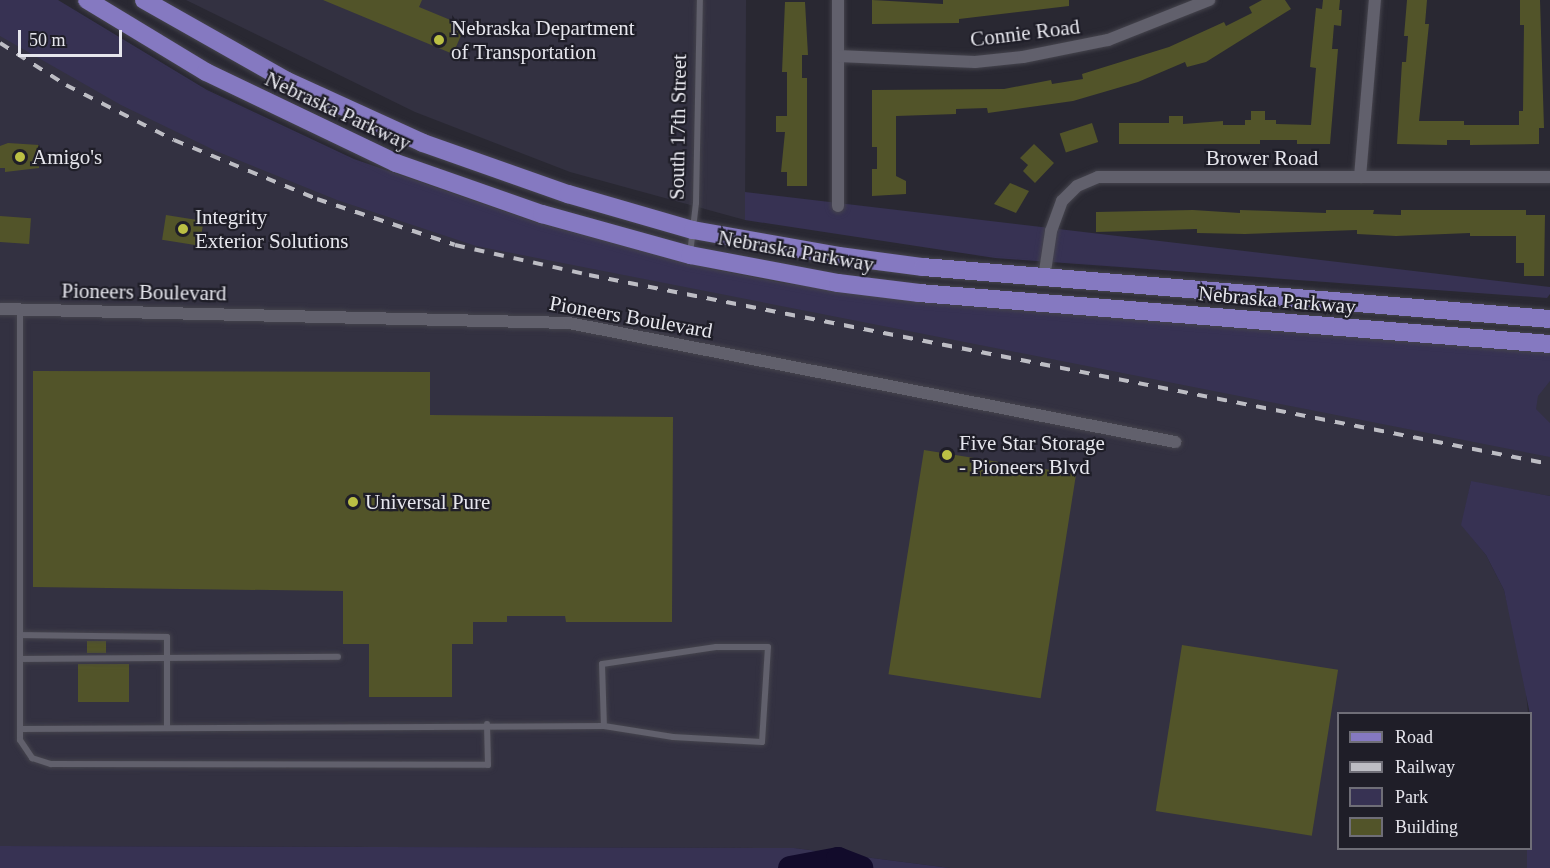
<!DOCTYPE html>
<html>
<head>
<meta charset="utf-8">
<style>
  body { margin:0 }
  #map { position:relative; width:1550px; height:868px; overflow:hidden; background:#292832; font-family:"Times New Roman",serif }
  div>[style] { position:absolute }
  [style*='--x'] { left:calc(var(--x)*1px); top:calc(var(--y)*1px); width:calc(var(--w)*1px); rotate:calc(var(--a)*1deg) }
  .built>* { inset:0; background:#333141 }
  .green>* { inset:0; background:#373253 }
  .river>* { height:24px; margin:-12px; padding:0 12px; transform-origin:12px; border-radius:12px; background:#120b2b }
  .building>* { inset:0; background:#525429; transform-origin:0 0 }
  .roads { filter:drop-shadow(0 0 2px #45444d) drop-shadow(0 0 2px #45444d) }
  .lane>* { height:6px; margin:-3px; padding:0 3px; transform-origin:3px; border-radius:3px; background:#61606c }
  .street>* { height:12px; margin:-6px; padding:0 6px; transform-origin:6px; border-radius:6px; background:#61606c }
  .primary>* { height:18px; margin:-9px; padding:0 9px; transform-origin:9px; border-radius:9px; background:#8579c1 }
  .rail>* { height:4px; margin-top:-2px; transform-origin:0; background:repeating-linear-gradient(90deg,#bdbdc4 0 10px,transparent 0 20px) }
  .dots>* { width:16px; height:16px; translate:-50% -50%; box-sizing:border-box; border:3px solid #1f1e28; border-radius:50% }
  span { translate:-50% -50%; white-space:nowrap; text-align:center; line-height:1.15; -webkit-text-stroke:4.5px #1f1e28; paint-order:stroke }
  .poi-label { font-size:21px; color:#e6e6ed }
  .left { translate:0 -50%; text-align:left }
  .street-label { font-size:21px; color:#e6e6ed }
  .legend { position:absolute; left:1337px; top:712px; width:195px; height:138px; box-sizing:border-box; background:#1f1e28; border:2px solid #6f6e77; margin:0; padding:8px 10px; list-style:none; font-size:18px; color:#e6e6ed }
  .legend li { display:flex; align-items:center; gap:12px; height:30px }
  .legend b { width:30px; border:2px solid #6f6e77 }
  .scale { position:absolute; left:18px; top:30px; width:104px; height:27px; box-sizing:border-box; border:3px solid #e6e6ed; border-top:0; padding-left:8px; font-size:18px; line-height:21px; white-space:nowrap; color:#e6e6ed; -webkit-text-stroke:4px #1f1e28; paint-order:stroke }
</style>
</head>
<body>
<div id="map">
  <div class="built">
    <i style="clip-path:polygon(186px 0,746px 0,745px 220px,570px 172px,415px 112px)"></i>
    <i style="clip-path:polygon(0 15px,140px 101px,741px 287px,1550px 365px,1550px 496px,1471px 482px,1462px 525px,1486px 555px,1504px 590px,1524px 673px,1528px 713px,1338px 714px,1338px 848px,1527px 849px,1527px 868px,950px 868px,794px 848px,0 846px)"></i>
  </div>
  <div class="green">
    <i style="clip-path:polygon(0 0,58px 0,207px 90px,354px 159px,538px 223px,707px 268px,783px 283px,927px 302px,1550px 353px,1550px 381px,1538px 396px,1536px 409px,1550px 423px,1550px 457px,476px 246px,337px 200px,216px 151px,121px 105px,0 36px)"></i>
    <i style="clip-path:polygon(745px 192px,1550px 287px,1550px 294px,1547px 298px,995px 258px,745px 220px)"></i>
    <i style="clip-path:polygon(1471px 481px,1550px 496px,1550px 868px,1527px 868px,1527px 849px,1530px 848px,1530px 714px,1504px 590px,1486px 555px,1461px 525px)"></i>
    <i style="clip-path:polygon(0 846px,794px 848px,950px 868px,0 868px)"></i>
  </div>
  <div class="river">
    <i style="--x:790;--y:868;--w:49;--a:-10.6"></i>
    <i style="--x:838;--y:859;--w:25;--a:21"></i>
  </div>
  <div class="building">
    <i style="clip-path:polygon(323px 0,422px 0,419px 7px,465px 26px,453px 54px)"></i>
    <i style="clip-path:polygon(872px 0,943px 4px,943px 0,1069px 0,1069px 6px,959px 19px,959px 23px,872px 24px)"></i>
    <i style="clip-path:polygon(1262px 0,1285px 0,1291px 9px,1206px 62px,1187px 67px,1185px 62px,1138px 82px,1073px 101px,988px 113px,987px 108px,956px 109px,956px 114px,896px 116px,896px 176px,906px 181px,906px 194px,872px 196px,872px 169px,877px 169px,877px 147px,872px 147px,872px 90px,1004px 89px,1051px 80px,1052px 84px,1083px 79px,1082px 74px,1169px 47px,1224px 22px,1226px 26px,1252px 13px,1249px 7px)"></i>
    <i style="clip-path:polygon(1323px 0,1340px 0,1339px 10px,1342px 10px,1341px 26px,1334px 25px,1332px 49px,1338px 49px,1330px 144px,1297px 144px,1297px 140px,1260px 140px,1260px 144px,1119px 144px,1119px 123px,1169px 123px,1169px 116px,1183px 116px,1183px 124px,1223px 121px,1223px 125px,1245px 125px,1245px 120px,1251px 120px,1251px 111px,1265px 111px,1265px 120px,1276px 120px,1276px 124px,1311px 125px,1316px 68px,1310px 67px,1311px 57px,1316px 8px,1322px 9px)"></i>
    <i style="clip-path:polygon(1407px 0,1427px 0,1425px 24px,1429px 24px,1419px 121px,1464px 121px,1464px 125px,1519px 125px,1519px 111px,1523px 111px,1524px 25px,1520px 25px,1520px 0,1540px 0,1544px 128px,1539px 128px,1539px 144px,1470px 145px,1470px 140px,1447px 140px,1447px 145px,1397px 144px,1402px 62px,1406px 62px,1408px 36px,1404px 36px)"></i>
    <i style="clip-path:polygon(785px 2px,805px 2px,808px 55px,802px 55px,802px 78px,807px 78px,807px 186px,787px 186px,787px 172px,781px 172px,785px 132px,776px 132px,776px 116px,787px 116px,787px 72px,782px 72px)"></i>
    <i style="left:1092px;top:123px;width:20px;height:34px;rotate:72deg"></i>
    <i style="clip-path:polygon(8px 143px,39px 145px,39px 168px,5px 172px,5px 168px,0 168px,0 146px)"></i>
    <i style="clip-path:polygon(1034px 144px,1054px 163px,1035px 183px,1023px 171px,1028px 165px,1020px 158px)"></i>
    <i style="clip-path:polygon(1010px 183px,1029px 191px,1016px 213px,994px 204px)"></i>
    <i style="clip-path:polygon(1193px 210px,1240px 213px,1240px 210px,1326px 213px,1326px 210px,1374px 210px,1373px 214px,1401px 215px,1401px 210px,1526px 210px,1526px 215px,1545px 215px,1544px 276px,1524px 276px,1524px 263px,1516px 263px,1516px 236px,1470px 236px,1470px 233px,1396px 236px,1357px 234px,1357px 230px,1245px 234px,1197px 233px,1197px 229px,1096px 232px,1096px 212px)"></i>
    <i style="left:166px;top:215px;width:38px;height:25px;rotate:9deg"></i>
    <i style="left:0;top:216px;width:31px;height:26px;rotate:4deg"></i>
    <i style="clip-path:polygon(33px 371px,430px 372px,430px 415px,673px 417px,672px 622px,566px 622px,565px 616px,507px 616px,507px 622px,473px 622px,473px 644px,452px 644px,452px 697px,369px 697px,369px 644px,343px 644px,343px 591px,33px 587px)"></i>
    <i style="left:924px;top:450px;width:154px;height:227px;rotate:9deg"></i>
    <i style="left:87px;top:641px;width:19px;height:12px"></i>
    <i style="left:1182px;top:645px;width:158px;height:168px;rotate:9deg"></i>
    <i style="left:78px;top:664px;width:51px;height:38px"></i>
  </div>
  <div class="roads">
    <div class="lane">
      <i style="--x:690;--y:254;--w:51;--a:-83.3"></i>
      <i style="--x:696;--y:203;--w:203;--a:-88.9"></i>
      <i style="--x:20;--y:309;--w:431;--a:90"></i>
      <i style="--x:20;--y:740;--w:22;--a:56"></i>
      <i style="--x:32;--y:758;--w:20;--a:18"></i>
      <i style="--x:51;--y:764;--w:437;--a:0.1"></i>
      <i style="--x:488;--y:765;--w:41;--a:-91.4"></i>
      <i style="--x:20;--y:635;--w:147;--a:0.8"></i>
      <i style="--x:167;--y:637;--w:91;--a:90"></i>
      <i style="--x:20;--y:659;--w:318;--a:-0.4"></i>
      <i style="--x:20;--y:729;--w:584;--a:-0.29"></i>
      <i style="--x:604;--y:726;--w:70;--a:9.1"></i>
      <i style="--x:673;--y:737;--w:89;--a:3.2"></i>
      <i style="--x:762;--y:742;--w:95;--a:-86.4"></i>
      <i style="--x:768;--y:647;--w:52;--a:180"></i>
      <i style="--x:716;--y:647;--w:115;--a:171.5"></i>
      <i style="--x:602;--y:664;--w:62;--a:88.2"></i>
    </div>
    <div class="street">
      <i style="--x:838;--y:0;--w:206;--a:90"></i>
      <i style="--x:838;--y:56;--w:137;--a:2.5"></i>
      <i style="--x:975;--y:62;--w:48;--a:-5.9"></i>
      <i style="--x:1023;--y:57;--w:87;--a:-11.3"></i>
      <i style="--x:1108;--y:40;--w:109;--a:-21.6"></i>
      <i style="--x:1360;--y:177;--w:178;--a:-85.2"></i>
      <i style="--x:1044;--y:278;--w:48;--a:-81.5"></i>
      <i style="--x:1051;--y:231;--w:32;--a:-70"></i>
      <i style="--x:1062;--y:201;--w:21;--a:-45"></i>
      <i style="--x:1077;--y:186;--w:23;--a:-23"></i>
      <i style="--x:1098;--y:177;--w:452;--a:0"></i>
      <i style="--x:0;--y:309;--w:569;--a:1.41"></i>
      <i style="--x:569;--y:323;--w:618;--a:11.11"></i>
    </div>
    <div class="primary">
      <i style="--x:87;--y:0;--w:139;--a:31.2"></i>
      <i style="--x:206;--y:72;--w:211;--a:25.6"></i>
      <i style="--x:396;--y:163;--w:155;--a:19.3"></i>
      <i style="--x:542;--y:214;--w:154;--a:15.5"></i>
      <i style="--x:690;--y:255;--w:151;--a:10.7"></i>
      <i style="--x:838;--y:283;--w:82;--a:7"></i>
      <i style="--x:919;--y:293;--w:633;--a:4.62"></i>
      <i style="--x:144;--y:0;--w:164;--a:29.5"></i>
      <i style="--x:287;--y:81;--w:149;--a:24.5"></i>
      <i style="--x:423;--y:143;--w:154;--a:19.4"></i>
      <i style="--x:568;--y:194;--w:130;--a:16.1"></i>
      <i style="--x:693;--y:230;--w:148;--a:10.1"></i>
      <i style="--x:839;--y:256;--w:85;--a:7.5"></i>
      <i style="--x:923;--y:267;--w:629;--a:4.74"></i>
    </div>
  </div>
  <div class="rail">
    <i style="--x:0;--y:43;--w:78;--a:32.5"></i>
    <i style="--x:66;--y:85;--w:121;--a:27"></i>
    <i style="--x:174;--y:140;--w:155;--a:22.4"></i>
    <i style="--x:317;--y:199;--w:145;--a:18.4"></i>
    <i style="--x:455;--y:245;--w:137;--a:12.6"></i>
    <i style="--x:589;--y:275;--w:979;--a:11.13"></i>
  </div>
  <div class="dots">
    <i style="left:439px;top:40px;background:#bbc044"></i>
    <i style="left:20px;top:157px;background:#bbc044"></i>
    <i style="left:183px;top:229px;background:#bbc044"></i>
    <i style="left:947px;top:455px;background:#bbc044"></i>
    <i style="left:353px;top:502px;background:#bbc044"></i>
  </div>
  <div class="poi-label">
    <span class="left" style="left:451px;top:40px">Nebraska Department<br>of Transportation</span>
    <span class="left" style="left:32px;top:157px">Amigo's</span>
    <span class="left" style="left:195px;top:229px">Integrity<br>Exterior Solutions</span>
    <span class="left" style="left:959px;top:455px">Five Star Storage<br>- Pioneers Blvd</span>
    <span class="left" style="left:365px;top:502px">Universal Pure</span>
  </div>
  <div class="street-label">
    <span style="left:1025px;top:33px;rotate:-7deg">Connie Road</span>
    <span style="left:338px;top:111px;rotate:25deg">Nebraska Parkway</span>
    <span style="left:678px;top:127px;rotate:-89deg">South 17th Street</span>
    <span style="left:1262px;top:158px">Brower Road</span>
    <span style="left:796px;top:251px;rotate:10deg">Nebraska Parkway</span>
    <span style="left:144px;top:292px;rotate:1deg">Pioneers Boulevard</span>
    <span style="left:1277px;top:300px;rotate:5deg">Nebraska Parkway</span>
    <span style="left:631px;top:317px;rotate:10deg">Pioneers Boulevard</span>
  </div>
  <ul class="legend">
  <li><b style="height:8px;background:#8579c1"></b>Road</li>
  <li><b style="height:8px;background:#bdbdc4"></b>Railway</li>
  <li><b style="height:16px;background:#373253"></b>Park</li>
  <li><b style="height:16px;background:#525429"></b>Building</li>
  </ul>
  <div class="scale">50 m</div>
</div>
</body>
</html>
